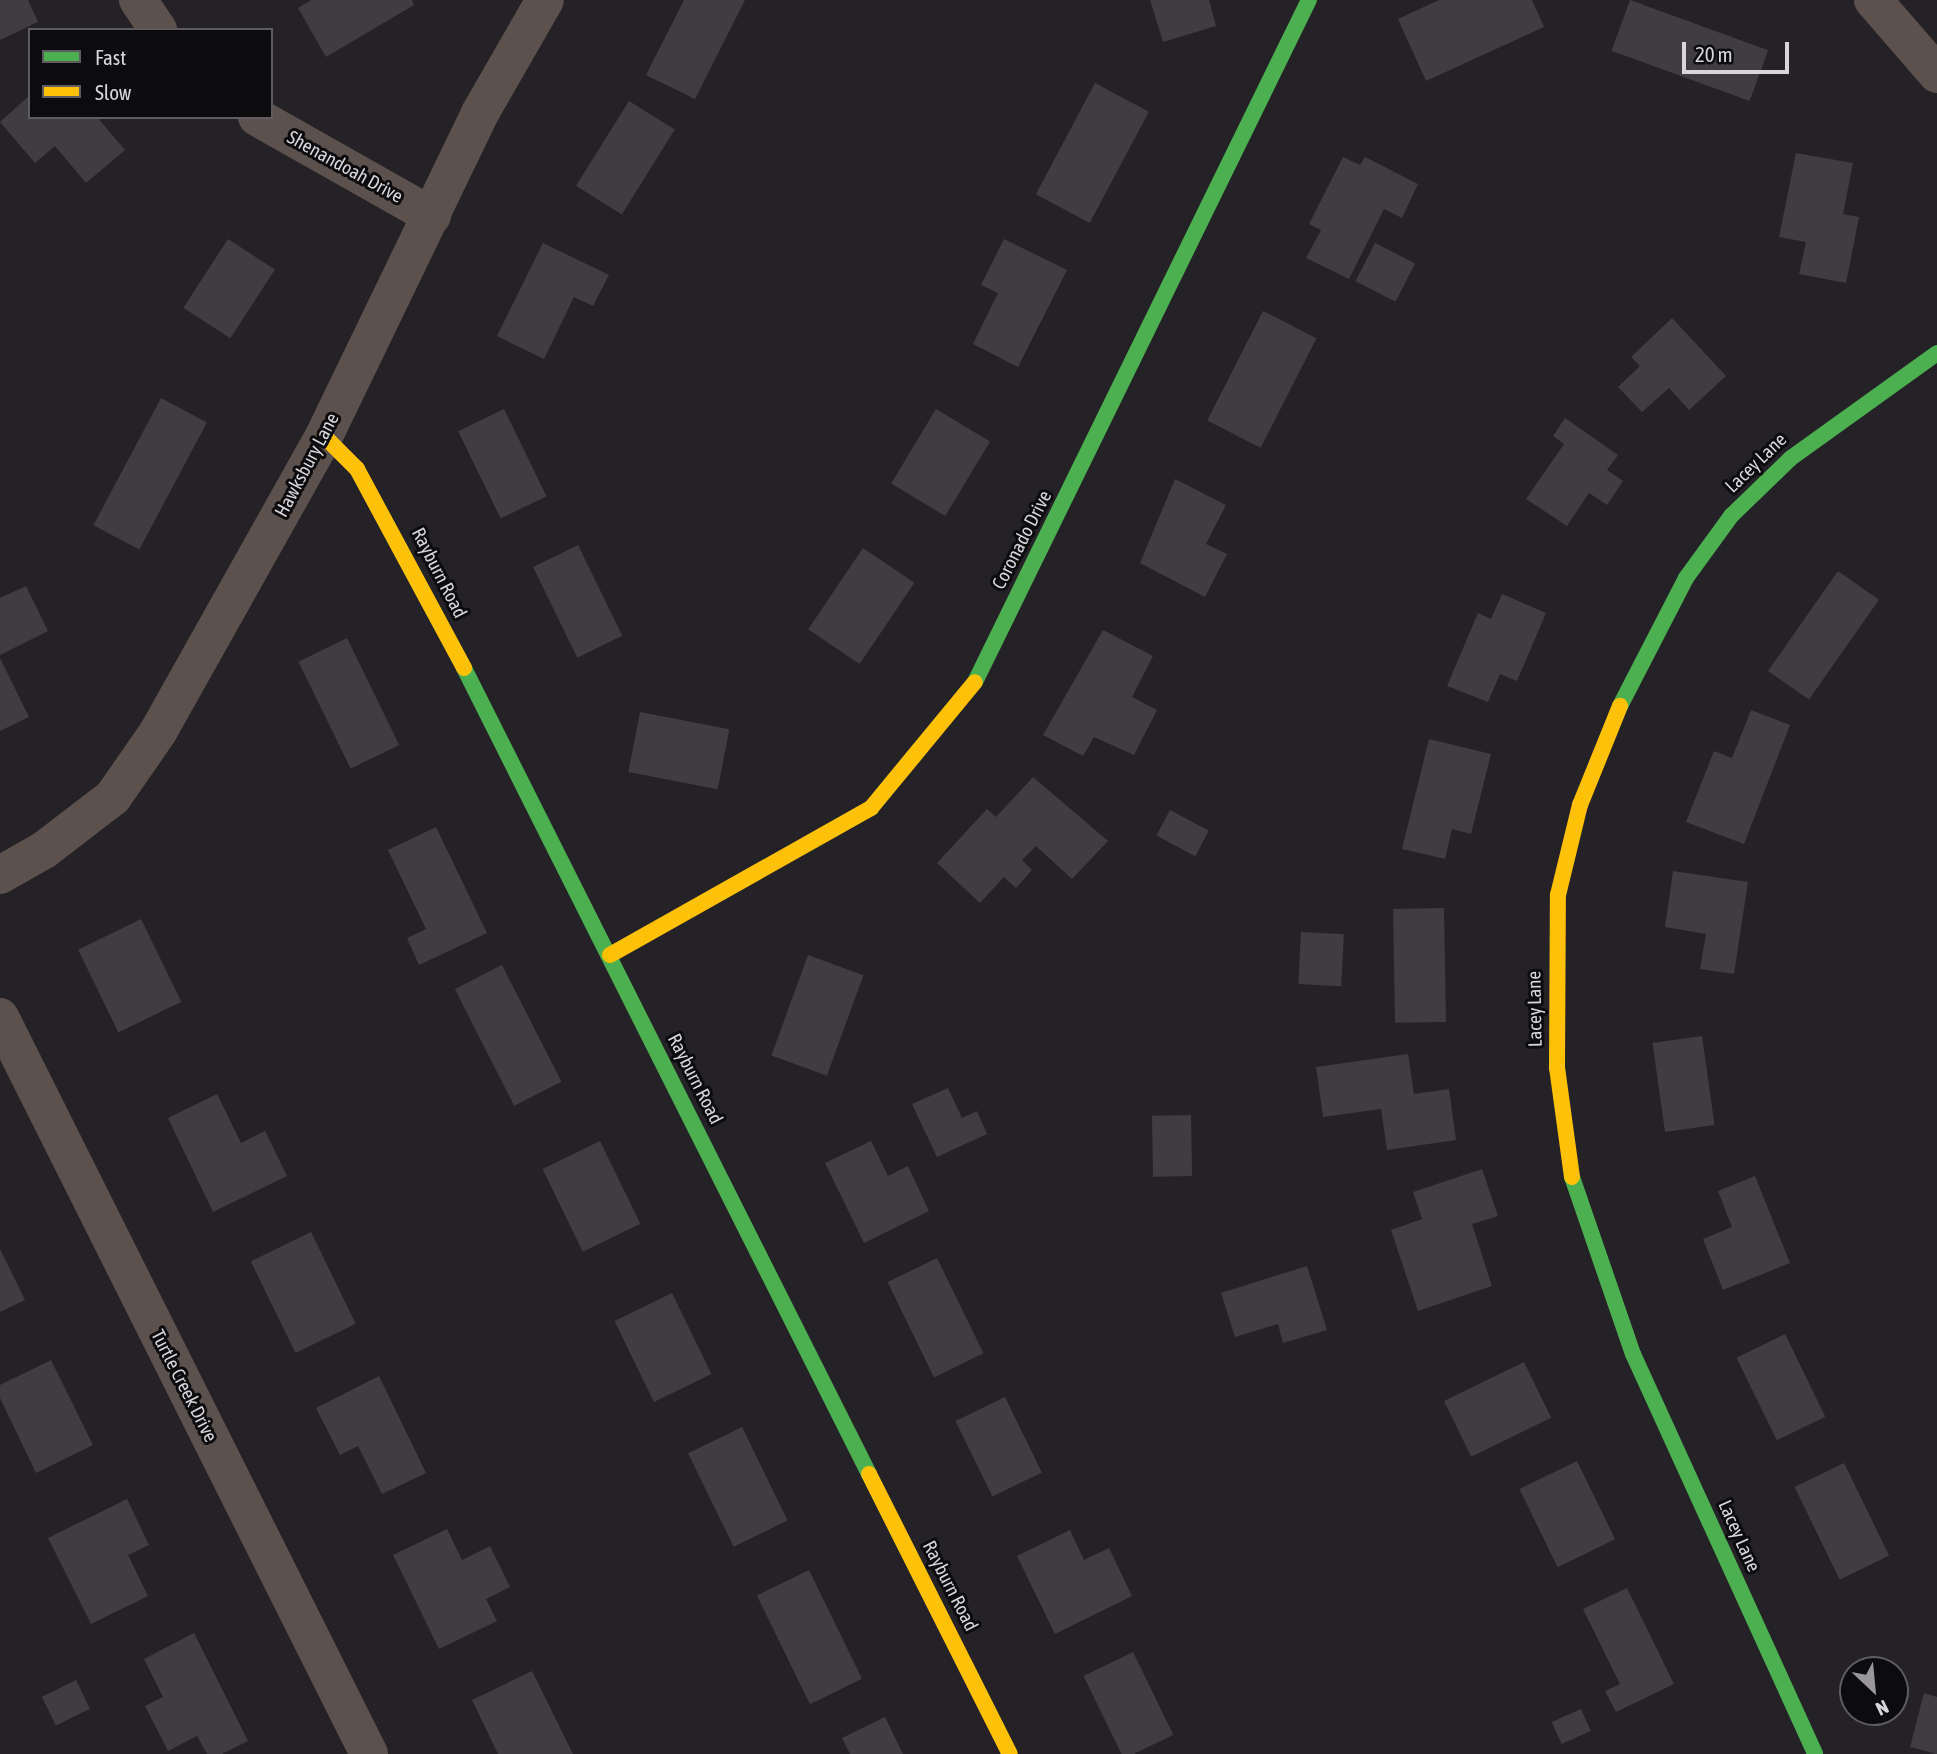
<!DOCTYPE html>
<html>
<head>
<meta charset="utf-8">
<style>
  body { margin:0 }
  #map { position:relative; width:1937px; height:1754px; overflow:hidden; background:#242226; font-family:"Asap Condensed",sans-serif }
  div>[style] { position:absolute }
  [style*='--x'] { left:calc(var(--x)*1px); top:calc(var(--y)*1px); width:calc(var(--w)*1px); rotate:calc(var(--a)*1deg) }
  .building>* { inset:0; background:#3f3d40; transform-origin:0 0 }
  .street>* { height:38px; margin:-19px; padding:0 19px; transform-origin:19px; border-radius:19px; background:#5c514c }
  .fast>* { height:16px; margin:-8px; padding:0 8px; transform-origin:8px; border-radius:8px; background:#4caf50 }
  .slow>* { height:16px; margin:-8px; padding:0 8px; transform-origin:8px; border-radius:8px; background:#ffc107 }
  span { translate:-50% -50%; white-space:nowrap; text-align:center; line-height:1.15; -webkit-text-stroke:6px #0c0b0e; paint-order:stroke }
  .street-label { font-size:19px; color:#d8d6da }
  .legend { position:absolute; left:28px; top:28px; width:245px; height:91px; box-sizing:border-box; background:#0c0b0e; border:2px solid #5e5c60; margin:0; padding:9px 12px; list-style:none; font-size:21px; color:#d8d6da }
  .legend li { display:flex; align-items:center; gap:14px; height:35px }
  .legend b { width:35px; border:2px solid #5e5c60 }
  .north { position:absolute; left:1839px; top:1656px; width:70px; height:70px; box-sizing:border-box; background:#0c0b0e; border:2px solid #5e5c60; border-radius:50%; rotate:154deg; font-size:19px; font-weight:700; line-height:28px; text-align:center; color:#d8d6da }
  .north::after { content:''; display:block; margin:auto; width:24px; height:32px; background:#99979b; clip-path:polygon(50% 0,100% 100%,50% 72%,0 100%) }
  .scale { position:absolute; left:1682px; top:42px; width:107px; height:32px; box-sizing:border-box; border:4px solid #d8d6da; border-top:0; padding-left:9px; font-size:21px; line-height:24px; white-space:nowrap; color:#d8d6da; -webkit-text-stroke:5px #0c0b0e; paint-order:stroke }
</style>
</head>
<body>
<div id="map">
  <div class="building">
    <i style="clip-path:polygon(0 0,28px 0,38px 22px,0 40px)"></i>
    <i style="clip-path:polygon(311px 0,412px 0,414px 5px,326px 57px,298px 8px)"></i>
    <i style="clip-path:polygon(684px 0,745px 0,695px 99px,646px 75px)"></i>
    <i style="clip-path:polygon(1150px 0,1209px 0,1216px 26px,1163px 42px)"></i>
    <i style="clip-path:polygon(1439px 0,1532px 0,1544px 27px,1426px 81px,1398px 19px)"></i>
    <i style="left:1630px;top:0;width:147px;height:54px;rotate:20deg"></i>
    <i style="left:1095px;top:83px;width:61px;height:126px;rotate:28deg"></i>
    <i style="clip-path:polygon(30px 95px,30px 117px,97px 117px,125px 150px,86px 183px,55px 146px,35px 163px,0 122px)"></i>
    <i style="left:629px;top:101px;width:54px;height:100px;rotate:32deg"></i>
    <i style="clip-path:polygon(1796px 153px,1853px 163px,1843px 214px,1859px 217px,1846px 283px,1799px 274px,1806px 242px,1779px 237px)"></i>
    <i style="clip-path:polygon(1343px 157px,1360px 165px,1365px 157px,1418px 184px,1402px 218px,1384px 209px,1349px 279px,1306px 258px,1321px 230px,1309px 224px)"></i>
    <i style="left:228px;top:239px;width:56px;height:82px;rotate:33deg"></i>
    <i style="clip-path:polygon(1004px 239px,1067px 270px,1018px 367px,973px 344px,998px 293px,981px 285px)"></i>
    <i style="clip-path:polygon(543px 243px,609px 275px,593px 306px,574px 297px,544px 359px,497px 336px)"></i>
    <i style="left:1375px;top:243px;width:45px;height:43px;rotate:27deg"></i>
    <i style="left:1263px;top:311px;width:60px;height:123px;rotate:27deg"></i>
    <i style="clip-path:polygon(1672px 318px,1726px 376px,1689px 410px,1669px 388px,1642px 412px,1618px 387px,1640px 366px,1631px 357px)"></i>
    <i style="left:161px;top:398px;width:52px;height:144px;rotate:28deg"></i>
    <i style="left:504px;top:409px;width:97px;height:51px;rotate:64deg"></i>
    <i style="left:936px;top:409px;width:63px;height:87px;rotate:31deg"></i>
    <i style="clip-path:polygon(1565px 418px,1618px 455px,1607px 470px,1623px 481px,1607px 505px,1589px 493px,1567px 526px,1526px 499px,1564px 444px,1553px 436px)"></i>
    <i style="clip-path:polygon(1175px 479px,1226px 505px,1206px 544px,1227px 554px,1205px 597px,1140px 563px)"></i>
    <i style="left:578px;top:545px;width:101px;height:50px;rotate:64deg"></i>
    <i style="left:863px;top:548px;width:62px;height:98px;rotate:34deg"></i>
    <i style="left:1838px;top:571px;width:50px;height:122px;rotate:35deg"></i>
    <i style="clip-path:polygon(26px 586px,48px 631px,0 655px,0 598px)"></i>
    <i style="clip-path:polygon(1502px 594px,1546px 613px,1517px 681px,1500px 674px,1488px 702px,1447px 686px,1478px 613px,1491px 619px)"></i>
    <i style="clip-path:polygon(1103px 630px,1153px 656px,1132px 697px,1157px 710px,1134px 755px,1094px 737px,1083px 756px,1043px 735px)"></i>
    <i style="left:347px;top:638px;width:119px;height:54px;rotate:64deg"></i>
    <i style="clip-path:polygon(0 658px,29px 717px,0 731px)"></i>
    <i style="clip-path:polygon(1751px 710px,1790px 725px,1744px 844px,1686px 822px,1714px 751px,1732px 758px)"></i>
    <i style="left:640px;top:712px;width:91px;height:61px;rotate:11deg"></i>
    <i style="clip-path:polygon(1429px 739px,1491px 754px,1471px 834px,1452px 829px,1445px 859px,1402px 849px)"></i>
    <i style="clip-path:polygon(1033px 777px,1108px 841px,1072px 879px,1036px 846px,1022px 860px,1032px 870px,1016px 888px,1004px 877px,980px 903px,937px 863px,987px 809px,996px 817px)"></i>
    <i style="left:1170px;top:810px;width:44px;height:29px;rotate:28deg"></i>
    <i style="clip-path:polygon(436px 827px,487px 933px,419px 965px,407px 938px,426px 929px,388px 850px)"></i>
    <i style="clip-path:polygon(1673px 871px,1748px 882px,1734px 974px,1700px 969px,1706px 934px,1665px 927px)"></i>
    <i style="left:1444px;top:908px;width:114px;height:51px;rotate:89deg"></i>
    <i style="left:141px;top:919px;width:92px;height:70px;rotate:64deg"></i>
    <i style="left:1301px;top:932px;width:43px;height:52px;rotate:3deg"></i>
    <i style="left:808px;top:955px;width:59px;height:107px;rotate:20deg"></i>
    <i style="left:502px;top:965px;width:131px;height:53px;rotate:63deg"></i>
    <i style="left:1702px;top:1036px;width:90px;height:50px;rotate:82deg"></i>
    <i style="clip-path:polygon(1408px 1054px,1414px 1094px,1449px 1089px,1456px 1140px,1387px 1150px,1381px 1109px,1323px 1117px,1316px 1067px)"></i>
    <i style="clip-path:polygon(948px 1088px,962px 1118px,977px 1111px,987px 1134px,937px 1157px,912px 1104px)"></i>
    <i style="clip-path:polygon(217px 1094px,241px 1143px,265px 1131px,287px 1176px,213px 1212px,168px 1118px)"></i>
    <i style="left:1191px;top:1115px;width:61px;height:39px;rotate:89deg"></i>
    <i style="left:600px;top:1141px;width:92px;height:64px;rotate:64deg"></i>
    <i style="clip-path:polygon(871px 1141px,888px 1176px,908px 1166px,929px 1211px,864px 1243px,825px 1163px)"></i>
    <i style="clip-path:polygon(1482px 1169px,1498px 1216px,1472px 1224px,1492px 1286px,1418px 1311px,1391px 1230px,1422px 1219px,1413px 1192px)"></i>
    <i style="clip-path:polygon(1755px 1176px,1790px 1263px,1723px 1290px,1703px 1239px,1732px 1227px,1718px 1191px)"></i>
    <i style="left:311px;top:1232px;width:102px;height:67px;rotate:64deg"></i>
    <i style="clip-path:polygon(0 1249px,25px 1300px,0 1312px)"></i>
    <i style="left:937px;top:1258px;width:106px;height:55px;rotate:64deg"></i>
    <i style="clip-path:polygon(1307px 1266px,1327px 1330px,1283px 1343px,1278px 1324px,1235px 1337px,1221px 1293px)"></i>
    <i style="left:672px;top:1293px;width:90px;height:64px;rotate:64deg"></i>
    <i style="left:1785px;top:1334px;width:92px;height:54px;rotate:64deg"></i>
    <i style="clip-path:polygon(51px 1360px,93px 1445px,36px 1473px,0 1398px,0 1385px)"></i>
    <i style="left:1524px;top:1362px;width:62px;height:89px;rotate:64deg"></i>
    <i style="clip-path:polygon(379px 1376px,426px 1473px,382px 1494px,358px 1446px,340px 1455px,316px 1408px)"></i>
    <i style="left:1005px;top:1397px;width:84px;height:55px;rotate:64deg"></i>
    <i style="left:742px;top:1427px;width:104px;height:60px;rotate:64deg"></i>
    <i style="left:1577px;top:1461px;width:87px;height:64px;rotate:64deg"></i>
    <i style="left:1844px;top:1463px;width:103px;height:55px;rotate:64deg"></i>
    <i style="clip-path:polygon(127px 1499px,149px 1545px,128px 1555px,148px 1596px,91px 1624px,48px 1538px)"></i>
    <i style="clip-path:polygon(447px 1529px,462px 1560px,490px 1546px,510px 1587px,486px 1599px,497px 1621px,439px 1649px,393px 1555px)"></i>
    <i style="clip-path:polygon(1070px 1530px,1084px 1560px,1109px 1548px,1132px 1596px,1055px 1634px,1017px 1556px)"></i>
    <i style="left:809px;top:1570px;width:121px;height:58px;rotate:64deg"></i>
    <i style="clip-path:polygon(1627px 1588px,1674px 1684px,1616px 1712px,1605px 1691px,1620px 1684px,1583px 1609px)"></i>
    <i style="clip-path:polygon(194px 1633px,248px 1741px,222px 1754px,207px 1754px,197px 1736px,168px 1751px,145px 1706px,163px 1697px,144px 1659px)"></i>
    <i style="left:1133px;top:1652px;width:92px;height:55px;rotate:64deg"></i>
    <i style="clip-path:polygon(532px 1671px,573px 1754px,498px 1754px,472px 1700px)"></i>
    <i style="left:76px;top:1680px;width:32px;height:38px;rotate:64deg"></i>
    <i style="clip-path:polygon(1924px 1693px,1937px 1697px,1937px 1754px,1910px 1747px)"></i>
    <i style="left:1581px;top:1709px;width:24px;height:32px;rotate:66deg"></i>
    <i style="clip-path:polygon(885px 1717px,903px 1754px,850px 1754px,842px 1738px)"></i>
  </div>
  <div class="street">
    <i style="--x:138;--y:0;--w:36;--a:56"></i>
    <i style="--x:1873;--y:0;--w:98;--a:49.1"></i>
    <i style="--x:257;--y:117;--w:201;--a:29.5"></i>
    <i style="--x:0;--y:875;--w:51;--a:-29.6"></i>
    <i style="--x:44;--y:850;--w:87;--a:-37.5"></i>
    <i style="--x:113;--y:797;--w:79;--a:-55.3"></i>
    <i style="--x:158;--y:732;--w:339;--a:-60.7"></i>
    <i style="--x:324;--y:436;--w:359;--a:-64.2"></i>
    <i style="--x:480;--y:113;--w:130;--a:-60.1"></i>
    <i style="--x:0;--y:1017;--w:824;--a:63.4"></i>
  </div>
  <div class="fast">
    <i style="--x:464;--y:668;--w:902;--a:63.32"></i>
    <i style="--x:975;--y:682;--w:759;--a:-63.91"></i>
    <i style="--x:1620;--y:706;--w:144;--a:-62.7"></i>
    <i style="--x:1686;--y:578;--w:77;--a:-54"></i>
    <i style="--x:1731;--y:516;--w:83;--a:-44"></i>
    <i style="--x:1791;--y:458;--w:180;--a:-35.7"></i>
    <i style="--x:1572;--y:1177;--w:187;--a:71"></i>
    <i style="--x:1633;--y:1354;--w:439;--a:65.5"></i>
  </div>
  <div class="slow">
    <i style="--x:324;--y:436;--w:47;--a:45"></i>
    <i style="--x:357;--y:469;--w:226;--a:61.7"></i>
    <i style="--x:610;--y:955;--w:300;--a:-29.4"></i>
    <i style="--x:871;--y:808;--w:163;--a:-50.5"></i>
    <i style="--x:1572;--y:1177;--w:110;--a:-97.8"></i>
    <i style="--x:1557;--y:1068;--w:173;--a:-89.7"></i>
    <i style="--x:1558;--y:895;--w:93;--a:-76.3"></i>
    <i style="--x:1580;--y:805;--w:107;--a:-68"></i>
    <i style="--x:869;--y:1474;--w:313;--a:63.3"></i>
  </div>
  <div class="street-label">
    <span style="left:345px;top:167px;rotate:29deg">Shenandoah Drive</span>
    <span style="left:1756px;top:463px;rotate:-44deg">Lacey Lane</span>
    <span style="left:307px;top:465px;rotate:-62deg">Hawksbury Lane</span>
    <span style="left:1022px;top:540px;rotate:-63deg">Coronado Drive</span>
    <span style="left:439px;top:573px;rotate:63deg">Rayburn Road</span>
    <span style="left:1535px;top:1009px;rotate:-91deg">Lacey Lane</span>
    <span style="left:695px;top:1079px;rotate:63deg">Rayburn Road</span>
    <span style="left:184px;top:1386px;rotate:63deg">Turtle Creek Drive</span>
    <span style="left:1739px;top:1536px;rotate:66deg">Lacey Lane</span>
    <span style="left:950px;top:1586px;rotate:63deg">Rayburn Road</span>
  </div>
  <ul class="legend">
  <li><b style="height:9px;background:#4caf50"></b>Fast</li>
  <li><b style="height:9px;background:#ffc107"></b>Slow</li>
  </ul>
  <div class="north">N</div>
  <div class="scale">20 m</div>
</div>
</body>
</html>
